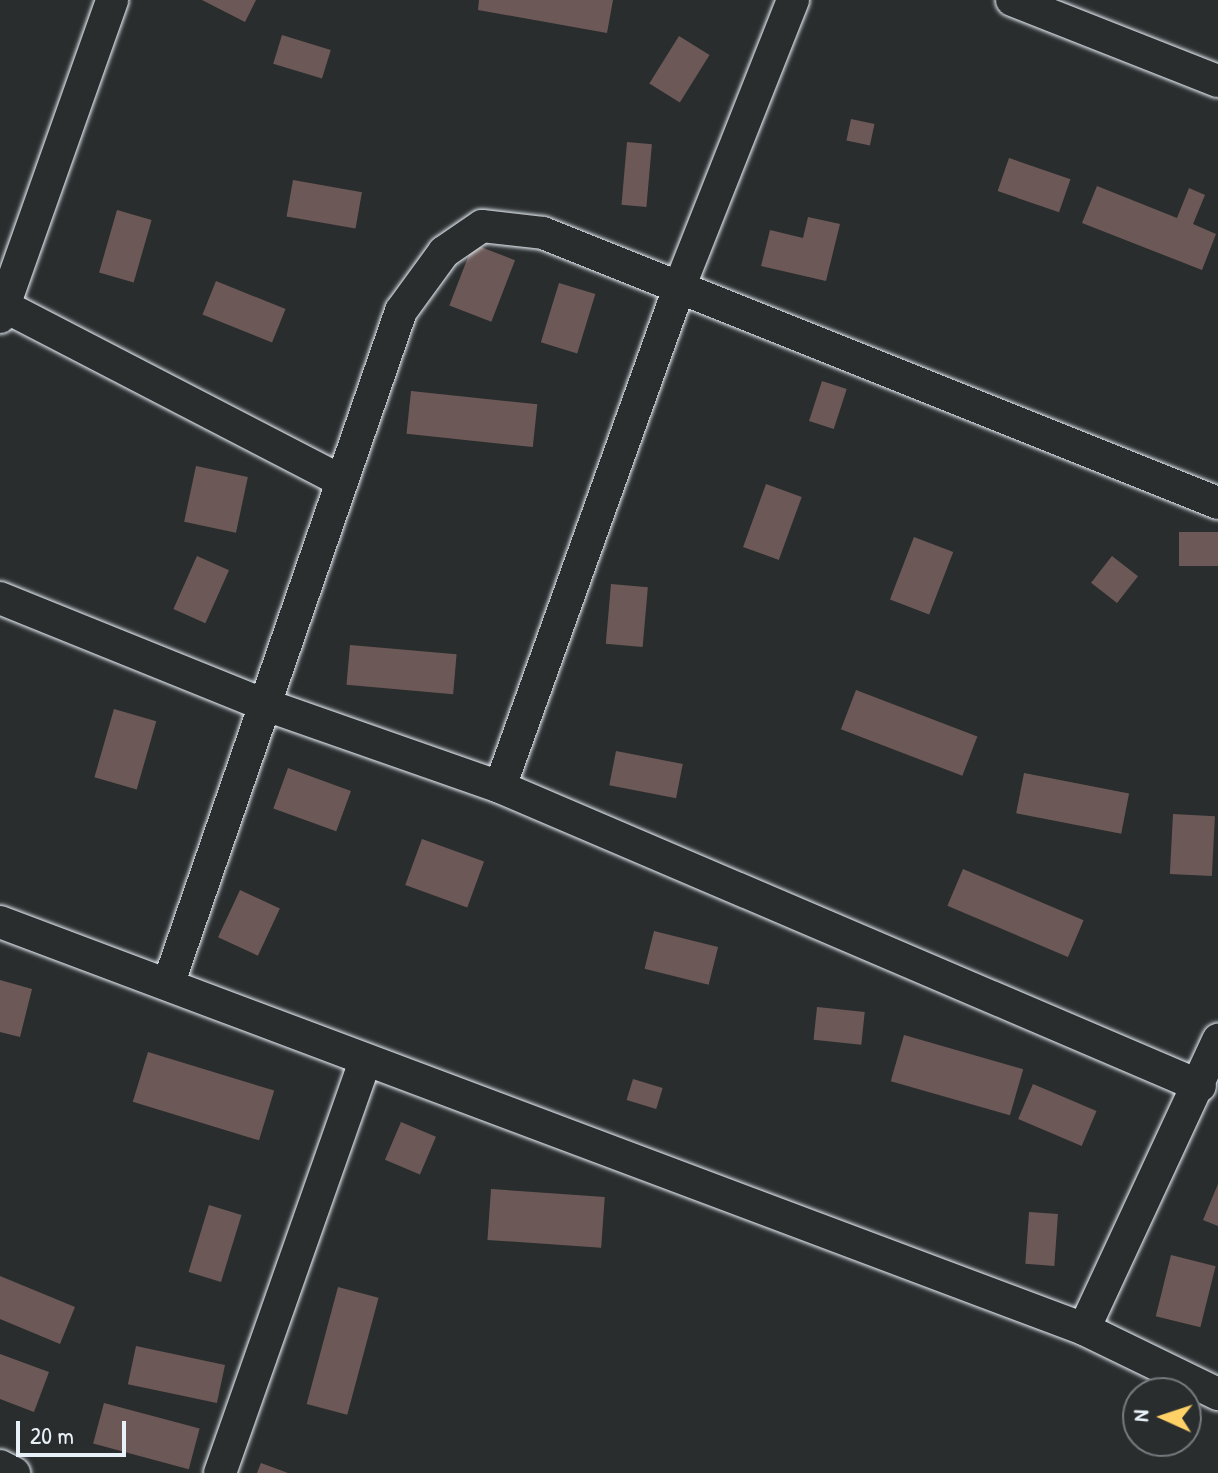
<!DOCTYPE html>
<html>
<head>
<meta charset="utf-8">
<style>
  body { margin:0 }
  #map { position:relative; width:1218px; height:1473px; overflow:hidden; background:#2a2d2e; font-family:"Patrick Hand",sans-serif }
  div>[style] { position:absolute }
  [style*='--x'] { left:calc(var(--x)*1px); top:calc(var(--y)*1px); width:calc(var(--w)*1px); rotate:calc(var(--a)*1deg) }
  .building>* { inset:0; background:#6c5957; transform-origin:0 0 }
  .roads { filter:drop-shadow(0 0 2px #e8f1f8) drop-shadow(0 0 2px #e8f1f8) }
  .minor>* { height:32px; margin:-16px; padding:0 16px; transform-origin:16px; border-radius:16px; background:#2a2d2e }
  span { translate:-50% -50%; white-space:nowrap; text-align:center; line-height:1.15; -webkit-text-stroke:8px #2a2d2e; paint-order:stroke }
  .north { position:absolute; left:1122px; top:1377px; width:80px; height:80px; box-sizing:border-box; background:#2a2d2e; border:2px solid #767b7f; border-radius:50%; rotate:273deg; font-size:22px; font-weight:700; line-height:32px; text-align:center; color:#e8f1f8 }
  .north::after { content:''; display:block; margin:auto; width:28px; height:36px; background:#ffd166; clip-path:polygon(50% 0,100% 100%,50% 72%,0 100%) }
  .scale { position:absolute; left:16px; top:1421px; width:110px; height:36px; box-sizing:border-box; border:4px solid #e8f1f8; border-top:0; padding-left:10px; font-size:24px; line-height:28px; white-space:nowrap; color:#e8f1f8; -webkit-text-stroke:6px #2a2d2e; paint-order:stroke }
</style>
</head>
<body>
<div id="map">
  <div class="building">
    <i style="clip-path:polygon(202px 0,256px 0,245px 22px)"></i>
    <i style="clip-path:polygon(479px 0,613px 0,607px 33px,478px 10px)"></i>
    <i style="left:282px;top:35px;width:51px;height:30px;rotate:17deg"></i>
    <i style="left:679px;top:36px;width:36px;height:56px;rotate:32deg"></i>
    <i style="left:851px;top:119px;width:24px;height:22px;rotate:12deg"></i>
    <i style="left:627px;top:142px;width:25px;height:63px;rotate:5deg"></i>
    <i style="left:1009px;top:158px;width:65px;height:35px;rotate:19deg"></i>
    <i style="left:293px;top:180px;width:70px;height:37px;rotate:10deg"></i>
    <i style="clip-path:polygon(1097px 186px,1177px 218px,1189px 188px,1205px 195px,1193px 224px,1216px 234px,1202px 270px,1082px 223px)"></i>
    <i style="left:117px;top:210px;width:36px;height:65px;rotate:16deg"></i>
    <i style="clip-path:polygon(808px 217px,840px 224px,826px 281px,761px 266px,770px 230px,803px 238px)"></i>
    <i style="left:473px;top:244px;width:45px;height:66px;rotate:21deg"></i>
    <i style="left:216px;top:281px;width:75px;height:36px;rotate:22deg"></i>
    <i style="left:559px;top:283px;width:38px;height:62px;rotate:17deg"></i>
    <i style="left:822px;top:381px;width:26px;height:42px;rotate:18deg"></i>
    <i style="left:411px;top:391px;width:127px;height:43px;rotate:6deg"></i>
    <i style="left:196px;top:466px;width:53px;height:57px;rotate:12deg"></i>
    <i style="left:766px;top:484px;width:38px;height:67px;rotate:20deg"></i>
    <i style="left:1179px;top:532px;width:39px;height:34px"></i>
    <i style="left:914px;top:537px;width:42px;height:67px;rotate:21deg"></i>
    <i style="left:197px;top:556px;width:35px;height:58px;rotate:24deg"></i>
    <i style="left:1112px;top:556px;width:33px;height:34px;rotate:38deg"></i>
    <i style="left:611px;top:584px;width:37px;height:60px;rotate:5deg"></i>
    <i style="left:350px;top:645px;width:107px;height:40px;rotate:5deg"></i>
    <i style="left:856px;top:690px;width:130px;height:42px;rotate:21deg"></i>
    <i style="left:114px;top:709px;width:44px;height:71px;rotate:16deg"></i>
    <i style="left:616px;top:751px;width:68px;height:35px;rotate:11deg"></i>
    <i style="left:288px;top:768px;width:67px;height:43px;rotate:20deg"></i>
    <i style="left:1024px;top:773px;width:107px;height:41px;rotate:11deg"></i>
    <i style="left:1173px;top:814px;width:42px;height:60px;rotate:3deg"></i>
    <i style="left:422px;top:839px;width:66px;height:49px;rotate:20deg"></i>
    <i style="left:963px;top:869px;width:131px;height:40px;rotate:23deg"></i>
    <i style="left:240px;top:890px;width:44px;height:52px;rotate:25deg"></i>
    <i style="left:654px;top:931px;width:66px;height:39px;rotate:14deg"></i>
    <i style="clip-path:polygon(0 980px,32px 989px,20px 1037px,0 1032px)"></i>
    <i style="left:817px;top:1007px;width:48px;height:33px;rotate:6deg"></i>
    <i style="left:904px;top:1035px;width:124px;height:48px;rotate:16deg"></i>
    <i style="left:148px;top:1052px;width:132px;height:52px;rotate:17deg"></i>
    <i style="left:633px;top:1079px;width:31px;height:22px;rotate:17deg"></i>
    <i style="left:1033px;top:1084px;width:69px;height:38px;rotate:23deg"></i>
    <i style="left:401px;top:1122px;width:38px;height:41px;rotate:23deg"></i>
    <i style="clip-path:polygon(1218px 1184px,1218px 1226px,1203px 1220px)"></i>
    <i style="left:491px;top:1189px;width:114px;height:51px;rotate:4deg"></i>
    <i style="left:209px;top:1205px;width:34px;height:70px;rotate:17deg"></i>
    <i style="left:1029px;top:1212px;width:29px;height:52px;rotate:4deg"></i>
    <i style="left:1171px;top:1255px;width:46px;height:63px;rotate:14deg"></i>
    <i style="clip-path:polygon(0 1276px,75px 1307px,60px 1344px,0 1319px)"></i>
    <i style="left:338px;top:1287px;width:42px;height:121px;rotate:15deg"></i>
    <i style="left:136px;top:1346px;width:91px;height:39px;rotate:12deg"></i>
    <i style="clip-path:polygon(0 1354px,49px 1372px,34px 1412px,0 1399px)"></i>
    <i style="left:104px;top:1403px;width:99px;height:42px;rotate:15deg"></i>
    <i style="clip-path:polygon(261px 1463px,288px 1473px,257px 1473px)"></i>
  </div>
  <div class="roads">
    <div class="minor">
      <i style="--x:1012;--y:0;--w:221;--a:21.5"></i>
      <i style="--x:4;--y:306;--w:377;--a:27.4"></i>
      <i style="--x:0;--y:317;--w:336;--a:-70.5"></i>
      <i style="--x:0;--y:598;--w:280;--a:22"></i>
      <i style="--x:260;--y:703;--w:254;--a:19.3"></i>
      <i style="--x:500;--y:787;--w:761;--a:23.13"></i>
      <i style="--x:500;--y:787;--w:530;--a:-70.27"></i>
      <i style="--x:679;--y:288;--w:310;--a:-68.4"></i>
      <i style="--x:0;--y:922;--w:1158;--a:20.58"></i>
      <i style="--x:1084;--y:1329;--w:149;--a:25.9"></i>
      <i style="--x:169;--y:982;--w:710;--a:-70.93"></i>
      <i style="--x:401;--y:311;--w:73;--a:-53.9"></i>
      <i style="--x:444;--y:252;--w:46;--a:-34.4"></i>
      <i style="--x:482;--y:226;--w:61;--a:6.5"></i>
      <i style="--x:543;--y:233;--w:727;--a:21.8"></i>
      <i style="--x:1084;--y:1329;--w:319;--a:-65.1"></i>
      <i style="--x:0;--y:1466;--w:16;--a:27"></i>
      <i style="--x:220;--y:1473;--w:436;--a:-70.6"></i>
    </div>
  </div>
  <div class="north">N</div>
  <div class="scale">20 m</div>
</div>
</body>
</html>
